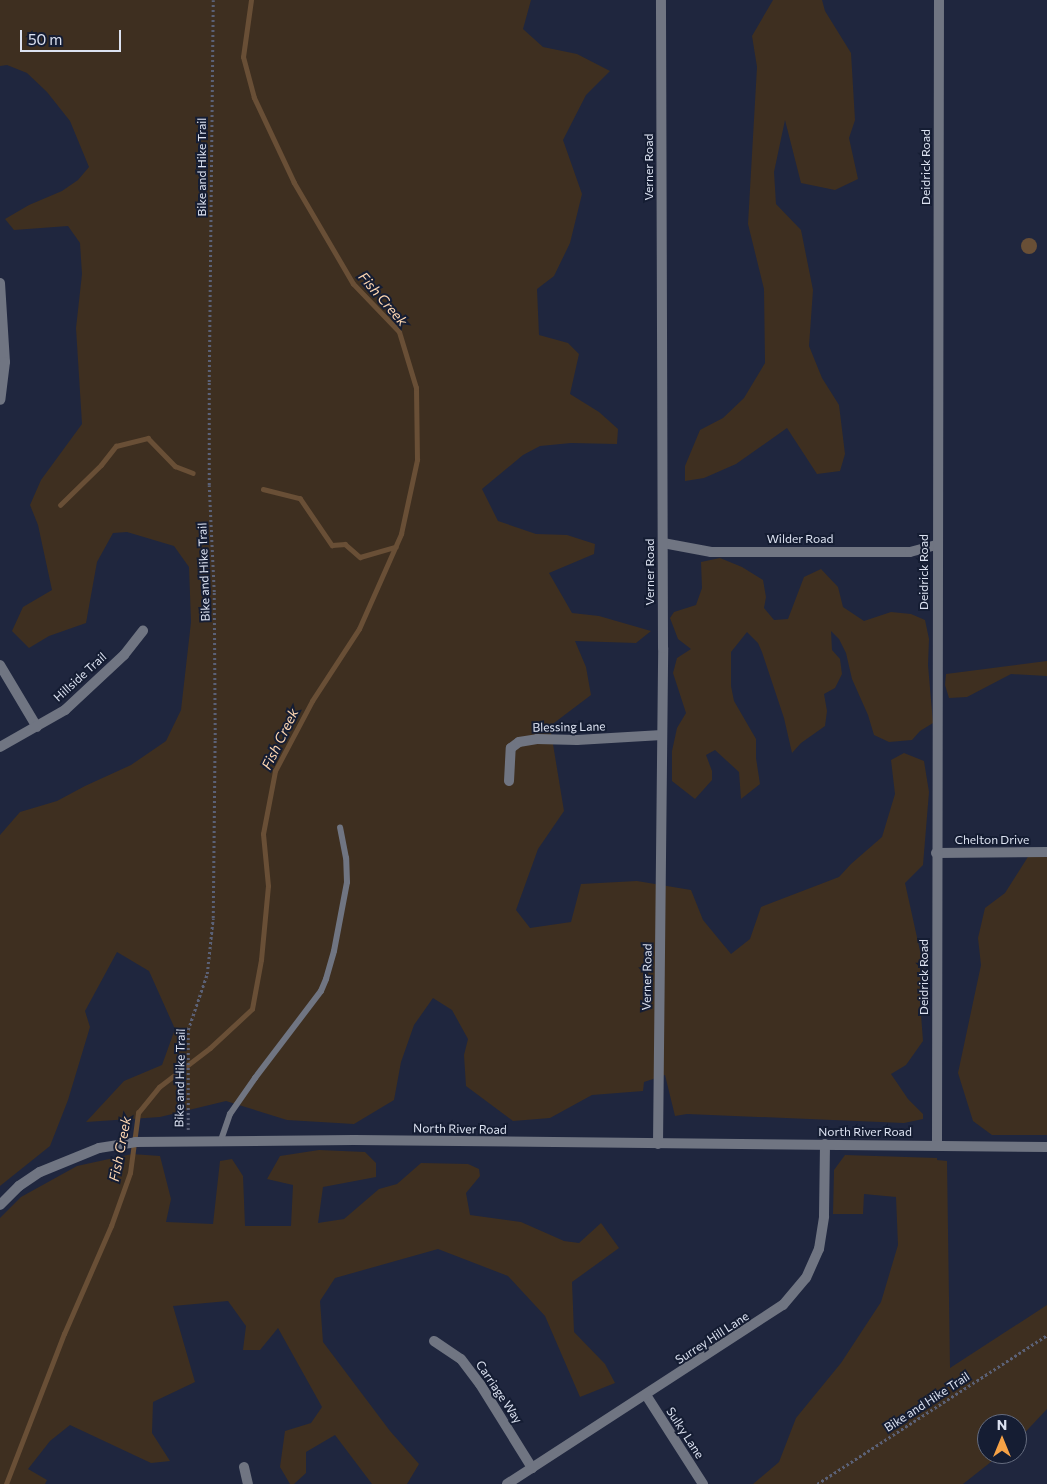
<!DOCTYPE html>
<html>
<head>
<meta charset="utf-8">
<style>
  body { margin:0 }
  #map { position:relative; width:1047px; height:1484px; overflow:hidden; background:#1f263e; font-family:Commissioner,sans-serif }
  div>[style] { position:absolute }
  [style*='--x'] { left:calc(var(--x)*1px); top:calc(var(--y)*1px); width:calc(var(--w)*1px); rotate:calc(var(--a)*1deg) }
  .green>* { inset:0; background:#3e2f20 }
  .water>* { inset:0; background:#694f36 }
  .round { border-radius:50% }
  .stream>* { height:4.5px; margin:-2.25px; padding:0 2.25px; transform-origin:2.25px; border-radius:2.25px; background:#694f36 }
  .path>* { height:2.5px; margin-top:-1.25px; transform-origin:0; background:repeating-linear-gradient(90deg,#5b6176 0 2.5px,transparent 0 5px) }
  .service>* { height:6px; margin:-3px; padding:0 3px; transform-origin:3px; border-radius:3px; background:#707582 }
  .minor>* { height:10px; margin:-5px; padding:0 5px; transform-origin:5px; border-radius:5px; background:#707582 }
  .tertiary>* { height:10px; margin:-5px; padding:0 5px; transform-origin:5px; border-radius:5px; background:#707582 }
  span { translate:-50% -50%; white-space:nowrap; text-align:center; line-height:1.15; -webkit-text-stroke:4px #151d33; paint-order:stroke }
  .street-label { font-size:12px; color:#dce2f1 }
  .water-label { font-size:14px; color:#fed7b2; font-style:italic }
  .north { position:absolute; left:977px; top:1414px; width:50px; height:50px; box-sizing:border-box; background:#151d33; border:1px solid #656c7f; border-radius:50%; rotate:0deg; font-size:14px; font-weight:700; line-height:20px; text-align:center; color:#dce2f1 }
  .north::after { content:''; display:block; margin:auto; width:18px; height:22px; background:#f6a246; clip-path:polygon(50% 0,100% 100%,50% 72%,0 100%) }
  .scale { position:absolute; left:20px; top:30px; width:101px; height:22px; box-sizing:border-box; border:2px solid #dce2f1; border-top:0; padding-left:6px; font-size:15px; line-height:18px; white-space:nowrap; color:#dce2f1; -webkit-text-stroke:4px #151d33; paint-order:stroke }
</style>
</head>
<body>
<div id="map">
  <div class="green">
    <i style="clip-path:polygon(0 0,531px 0,523px 29px,543px 47px,577px 54px,610px 71px,586px 95px,563px 140px,582px 194px,570px 243px,554px 276px,537px 289px,539px 335px,568px 343px,579px 354px,570px 394px,599px 412px,618px 429px,617px 444px,571px 443px,540px 446px,523px 455px,482px 489px,498px 521px,536px 534px,567px 535px,595px 544px,594px 554px,549px 573px,572px 613px,599px 616px,651px 631px,636px 643px,575px 641px,586px 667px,591px 695px,550px 726px,564px 811px,538px 849px,516px 910px,530px 928px,571px 922px,581px 884px,637px 881px,691px 890px,703px 920px,731px 954px,750px 939px,761px 907px,839px 877px,851px 864px,882px 837px,895px 794px,891px 760px,904px 753px,924px 761px,929px 792px,923px 865px,905px 883px,924px 969px,920px 1001px,923px 1041px,906px 1065px,891px 1074px,908px 1099px,923px 1114px,923px 1119px,904px 1123px,687px 1114px,675px 1116px,665px 1075px,644px 1082px,643px 1091px,592px 1095px,550px 1118px,513px 1121px,466px 1086px,464px 1055px,468px 1039px,452px 1010px,433px 998px,414px 1025px,401px 1062px,394px 1100px,354px 1124px,287px 1120px,226px 1101px,160px 1117px,86px 1122px,124px 1081px,162px 1065px,175px 1029px,149px 971px,117px 952px,85px 1011px,90px 1027px,68px 1100px,50px 1146px,0 1186px,0 835px,20px 812px,57px 801px,85px 786px,131px 765px,166px 741px,181px 710px,191px 622px,189px 567px,174px 546px,127px 532px,113px 533px,97px 562px,86px 623px,49px 636px,29px 648px,12px 631px,23px 607px,52px 590px,38px 525px,30px 505px,41px 480px,82px 424px,76px 328px,82px 274px,80px 243px,68px 226px,14px 230px,5px 219px,29px 205px,62px 191px,78px 180px,89px 167px,70px 121px,47px 92px,27px 73px,7px 65px,0 66px)"></i>
    <i style="clip-path:polygon(773px 0,822px 0,825px 11px,851px 53px,855px 120px,849px 138px,858px 179px,835px 190px,801px 183px,785px 120px,774px 172px,776px 204px,801px 230px,813px 290px,809px 346px,822px 378px,839px 405px,845px 454px,840px 471px,817px 474px,787px 428px,736px 464px,704px 478px,685px 481px,685px 466px,700px 430px,723px 418px,744px 398px,765px 363px,764px 289px,748px 224px,757px 67px,752px 36px)"></i>
    <i style="clip-path:polygon(720px 558px,742px 567px,763px 580px,766px 597px,764px 608px,774px 620px,788px 619px,804px 577px,821px 569px,838px 587px,843px 607px,864px 621px,891px 612px,911px 614px,925px 620px,929px 639px,928px 665px,933px 723px,920px 731px,912px 740px,889px 742px,874px 735px,868px 715px,852px 679px,846px 653px,839px 639px,831px 631px,832px 650px,840px 659px,842px 674px,835px 688px,824px 694px,827px 711px,825px 726px,801px 743px,792px 753px,784px 718px,762px 652px,758px 643px,747px 632px,731px 652px,731px 686px,734px 701px,756px 739px,756px 758px,760px 784px,741px 799px,739px 772px,715px 750px,706px 755px,712px 771px,712px 780px,695px 799px,672px 781px,672px 751px,677px 728px,686px 713px,673px 673px,677px 658px,691px 649px,678px 639px,670px 618px,674px 612px,696px 605px,702px 588px,701px 562px)"></i>
    <i style="clip-path:polygon(1047px 661px,1047px 676px,1011px 674px,967px 697px,949px 698px,945px 685px,946px 674px)"></i>
    <i style="clip-path:polygon(1031px 852px,1047px 852px,1047px 1135px,992px 1135px,973px 1121px,958px 1073px,981px 965px,978px 938px,985px 908px,1005px 893px)"></i>
    <i style="clip-path:polygon(319px 1150px,365px 1152px,376px 1163px,376px 1177px,323px 1187px,318px 1223px,344px 1219px,379px 1189px,397px 1184px,421px 1163px,468px 1164px,479px 1169px,480px 1176px,466px 1193px,470px 1215px,521px 1222px,564px 1241px,579px 1243px,601px 1223px,619px 1248px,572px 1282px,574px 1332px,605px 1364px,615px 1383px,580px 1397px,545px 1316px,508px 1276px,438px 1249px,335px 1278px,320px 1301px,323px 1342px,390px 1431px,419px 1464px,407px 1484px,372px 1484px,335px 1435px,306px 1452px,306px 1473px,294px 1484px,290px 1484px,280px 1467px,285px 1431px,311px 1423px,322px 1407px,278px 1328px,260px 1350px,243px 1350px,246px 1326px,228px 1301px,173px 1306px,195px 1382px,153px 1402px,152px 1433px,170px 1461px,151px 1463px,70px 1425px,50px 1441px,28px 1469px,47px 1480px,45px 1484px,0 1484px,0 1218px,21px 1197px,77px 1166px,132px 1154px,160px 1156px,171px 1199px,166px 1222px,213px 1224px,220px 1161px,232px 1159px,243px 1176px,245px 1226px,291px 1226px,293px 1185px,267px 1179px,280px 1156px)"></i>
    <i style="clip-path:polygon(845px 1155px,937px 1158px,937px 1160px,947px 1161px,950px 1368px,1047px 1305px,1047px 1409px,1017px 1441px,1017px 1424px,987px 1424px,987px 1454px,1001px 1454px,963px 1484px,753px 1484px,779px 1462px,796px 1418px,841px 1363px,881px 1302px,898px 1245px,896px 1197px,864px 1194px,863px 1214px,833px 1214px,834px 1170px)"></i>
  </div>
  <div class="water">
    <i class="round" style="left:1021px;top:238px;width:16px;height:16px"></i>
  </div>
  <div class="stream">
    <i style="--x:263;--y:489;--w:38;--a:14"></i>
    <i style="--x:300;--y:498;--w:57;--a:55.8"></i>
    <i style="--x:332;--y:545;--w:13;--a:-4"></i>
    <i style="--x:345;--y:544;--w:20;--a:41"></i>
    <i style="--x:360;--y:557;--w:37;--a:-16"></i>
    <i style="--x:60;--y:505;--w:57;--a:-44.3"></i>
    <i style="--x:101;--y:465;--w:24;--a:-52"></i>
    <i style="--x:116;--y:446;--w:33;--a:-14"></i>
    <i style="--x:148;--y:438;--w:39;--a:46"></i>
    <i style="--x:175;--y:466;--w:19;--a:21"></i>
    <i style="--x:6;--y:1484;--w:161;--a:-68.9"></i>
    <i style="--x:64;--y:1334;--w:118;--a:-66.5"></i>
    <i style="--x:111;--y:1226;--w:56;--a:-70.3"></i>
    <i style="--x:130;--y:1173;--w:61;--a:-82.4"></i>
    <i style="--x:138;--y:1113;--w:33;--a:-51"></i>
    <i style="--x:159;--y:1087;--w:64;--a:-37.4"></i>
    <i style="--x:210;--y:1048;--w:57;--a:-42.9"></i>
    <i style="--x:252;--y:1009;--w:50;--a:-79.6"></i>
    <i style="--x:261;--y:960;--w:74;--a:-84.6"></i>
    <i style="--x:268;--y:886;--w:52;--a:-95.5"></i>
    <i style="--x:263;--y:834;--w:64;--a:-79.2"></i>
    <i style="--x:275;--y:771;--w:79;--a:-62.1"></i>
    <i style="--x:312;--y:701;--w:86;--a:-56.9"></i>
    <i style="--x:359;--y:629;--w:104;--a:-66.1"></i>
    <i style="--x:401;--y:534;--w:76;--a:-77.8"></i>
    <i style="--x:417;--y:460;--w:72;--a:-90.8"></i>
    <i style="--x:416;--y:388;--w:59;--a:-106.9"></i>
    <i style="--x:399;--y:332;--w:66;--a:-133.8"></i>
    <i style="--x:353;--y:284;--w:117;--a:-120.3"></i>
    <i style="--x:294;--y:183;--w:94;--a:-115.2"></i>
    <i style="--x:254;--y:98;--w:42;--a:-105"></i>
    <i style="--x:243;--y:57;--w:58;--a:-82"></i>
  </div>
  <div class="path">
    <i style="--x:188;--y:1130;--w:100;--a:-90"></i>
    <i style="--x:188;--y:1030;--w:59;--a:-71.3"></i>
    <i style="--x:207;--y:974;--w:56;--a:-83.9"></i>
    <i style="--x:213;--y:918;--w:178;--a:-89.4"></i>
    <i style="--x:215;--y:740;--w:148;--a:-90.4"></i>
    <i style="--x:214;--y:592;--w:107;--a:-92.7"></i>
    <i style="--x:209;--y:485;--w:103;--a:-90"></i>
    <i style="--x:209;--y:382;--w:382;--a:-89.4"></i>
    <i style="--x:817;--y:1484;--w:274;--a:-32.9"></i>
  </div>
  <div class="service">
    <i style="--x:221;--y:1140;--w:28;--a:-71"></i>
    <i style="--x:230;--y:1114;--w:44;--a:-55.2"></i>
    <i style="--x:255;--y:1078;--w:109;--a:-52.8"></i>
    <i style="--x:321;--y:991;--w:13;--a:-67"></i>
    <i style="--x:326;--y:979;--w:29;--a:-74"></i>
    <i style="--x:334;--y:951;--w:70;--a:-79.3"></i>
    <i style="--x:347;--y:882;--w:24;--a:-92"></i>
    <i style="--x:346;--y:858;--w:31;--a:-101"></i>
  </div>
  <div class="minor">
    <i style="--x:0;--y:283;--w:79;--a:86.4"></i>
    <i style="--x:5;--y:362;--w:38;--a:97"></i>
    <i style="--x:663;--y:543;--w:49;--a:10.6"></i>
    <i style="--x:711;--y:552;--w:199;--a:0"></i>
    <i style="--x:910;--y:552;--w:28;--a:-15"></i>
    <i style="--x:0;--y:665;--w:72;--a:59.2"></i>
    <i style="--x:0;--y:747;--w:75;--a:-29.6"></i>
    <i style="--x:65;--y:710;--w:81;--a:-43"></i>
    <i style="--x:124;--y:655;--w:31;--a:-52"></i>
    <i style="--x:509;--y:781;--w:33;--a:-87"></i>
    <i style="--x:511;--y:748;--w:10;--a:-37"></i>
    <i style="--x:519;--y:742;--w:18;--a:-9"></i>
    <i style="--x:537;--y:739;--w:40;--a:1.4"></i>
    <i style="--x:577;--y:740;--w:85;--a:-3.4"></i>
    <i style="--x:936;--y:853;--w:111;--a:-0.5"></i>
    <i style="--x:658;--y:1144;--w:496;--a:-89.4"></i>
    <i style="--x:663;--y:648;--w:648;--a:-90.18"></i>
    <i style="--x:937;--y:1145;--w:1145;--a:-89.9"></i>
    <i style="--x:434;--y:1341;--w:32;--a:34"></i>
    <i style="--x:461;--y:1359;--w:31;--a:53"></i>
    <i style="--x:480;--y:1384;--w:99;--a:58.2"></i>
    <i style="--x:646;--y:1395;--w:106;--a:57.4"></i>
    <i style="--x:244;--y:1467;--w:17;--a:77"></i>
    <i style="--x:507;--y:1484;--w:329;--a:-33"></i>
    <i style="--x:783;--y:1305;--w:35;--a:-50"></i>
    <i style="--x:806;--y:1278;--w:32;--a:-66"></i>
    <i style="--x:819;--y:1249;--w:33;--a:-81"></i>
    <i style="--x:824;--y:1216;--w:72;--a:-89.2"></i>
  </div>
  <div class="tertiary">
    <i style="--x:0;--y:1205;--w:27;--a:-45"></i>
    <i style="--x:19;--y:1186;--w:25;--a:-34"></i>
    <i style="--x:40;--y:1172;--w:64;--a:-22.1"></i>
    <i style="--x:99;--y:1148;--w:36;--a:-9"></i>
    <i style="--x:135;--y:1142;--w:219;--a:-0.5"></i>
    <i style="--x:354;--y:1140;--w:693;--a:0.58"></i>
  </div>
  <div class="street-label">
    <span style="left:202px;top:167px;rotate:-90deg">Bike and Hike Trail</span>
    <span style="left:649px;top:167px;rotate:-90deg">Verner Road</span>
    <span style="left:926px;top:167px;rotate:-90deg">Deidrick Road</span>
    <span style="left:800px;top:539px">Wilder Road</span>
    <span style="left:204px;top:572px;rotate:-92deg">Bike and Hike Trail</span>
    <span style="left:650px;top:572px;rotate:-90deg">Verner Road</span>
    <span style="left:924px;top:572px;rotate:-90deg">Deidrick Road</span>
    <span style="left:80px;top:677px;rotate:-42deg">Hillside Trail</span>
    <span style="left:569px;top:727px;rotate:-1deg">Blessing Lane</span>
    <span style="left:992px;top:840px">Chelton Drive</span>
    <span style="left:647px;top:977px;rotate:-89deg">Verner Road</span>
    <span style="left:924px;top:977px;rotate:-90deg">Deidrick Road</span>
    <span style="left:180px;top:1078px;rotate:-89deg">Bike and Hike Trail</span>
    <span style="left:460px;top:1129px;rotate:1deg">North River Road</span>
    <span style="left:865px;top:1132px">North River Road</span>
    <span style="left:712px;top:1338px;rotate:-33deg">Surrey Hill Lane</span>
    <span style="left:499px;top:1392px;rotate:56deg">Carriage Way</span>
    <span style="left:927px;top:1402px;rotate:-33deg">Bike and Hike Trail</span>
    <span style="left:685px;top:1433px;rotate:57deg">Sulky Lane</span>
  </div>
  <div class="water-label">
    <span style="left:383px;top:299px;rotate:49deg">Fish Creek</span>
    <span style="left:280px;top:739px;rotate:-64deg">Fish Creek</span>
    <span style="left:120px;top:1149px;rotate:-79deg">Fish Creek</span>
  </div>
  <div class="north">N</div>
  <div class="scale">50 m</div>
</div>
</body>
</html>
